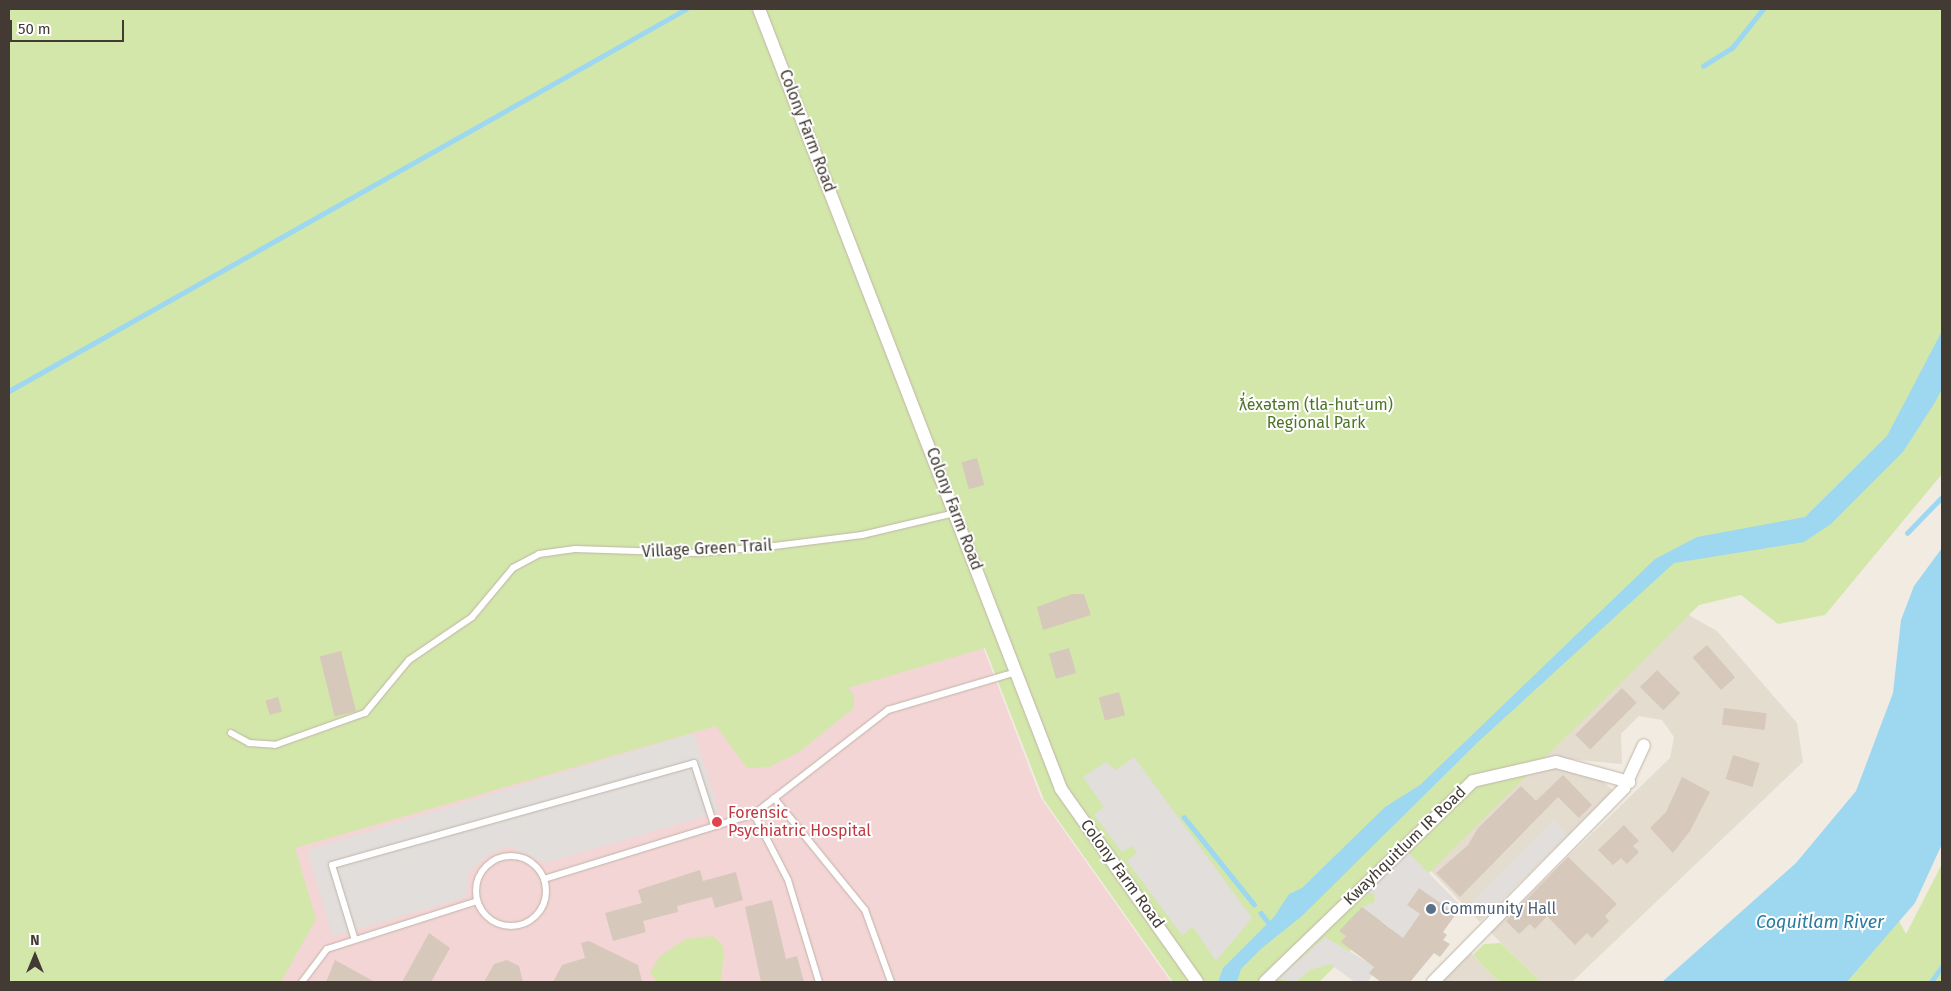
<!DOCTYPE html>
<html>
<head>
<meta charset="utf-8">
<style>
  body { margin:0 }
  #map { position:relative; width:1951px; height:991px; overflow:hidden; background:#f1ebe2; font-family:"Fira Sans",sans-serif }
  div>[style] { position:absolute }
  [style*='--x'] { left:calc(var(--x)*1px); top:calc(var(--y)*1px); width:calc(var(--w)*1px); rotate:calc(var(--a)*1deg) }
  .residential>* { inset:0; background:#e5dcd0 }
  .medical>* { inset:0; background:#f3d5d5 }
  .green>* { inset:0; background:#d3e7aa }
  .parking>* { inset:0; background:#e1dedb; transform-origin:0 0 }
  .water>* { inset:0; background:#9dd8f0 }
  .stream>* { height:4.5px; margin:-2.25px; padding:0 2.25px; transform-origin:2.25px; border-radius:2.25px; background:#9dd8f0 }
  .building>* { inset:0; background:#d6c8bb; transform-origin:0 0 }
  .roads { filter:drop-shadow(0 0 1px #c0b4a8) drop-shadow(0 0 1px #c0b4a8) }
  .lane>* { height:6px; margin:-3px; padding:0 3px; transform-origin:3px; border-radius:3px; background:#fff }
  .lane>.ring { margin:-3px; padding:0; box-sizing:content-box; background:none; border:6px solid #fff; border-radius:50% }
  .street>* { height:12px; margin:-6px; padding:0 6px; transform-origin:6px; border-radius:6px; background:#fff }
  .dots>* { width:14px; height:14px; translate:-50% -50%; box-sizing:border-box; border:2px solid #fff; border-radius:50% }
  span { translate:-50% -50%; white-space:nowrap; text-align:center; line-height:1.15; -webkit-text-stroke:4px #fff; paint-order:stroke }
  .street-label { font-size:16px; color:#433b33 }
  .park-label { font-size:16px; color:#4d7427 }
  .health-label { font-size:16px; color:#be3a42 }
  .left { translate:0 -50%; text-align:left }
  .service-label { font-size:16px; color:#4e5e75 }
  .water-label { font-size:18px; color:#2a7b9e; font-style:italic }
  .frame { position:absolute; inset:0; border:10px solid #433b33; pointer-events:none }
  .north { position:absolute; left:10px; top:931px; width:50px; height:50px; -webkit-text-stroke:4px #fff; paint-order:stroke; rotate:0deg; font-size:14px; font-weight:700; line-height:20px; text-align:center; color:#433b33 }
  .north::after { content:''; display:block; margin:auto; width:18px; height:22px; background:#433b33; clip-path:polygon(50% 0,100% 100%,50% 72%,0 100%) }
  .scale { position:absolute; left:10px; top:20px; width:114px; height:22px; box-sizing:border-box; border:2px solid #433b33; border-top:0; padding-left:6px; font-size:15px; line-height:18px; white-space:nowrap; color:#433b33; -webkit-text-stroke:4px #fff; paint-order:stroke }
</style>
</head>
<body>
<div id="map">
  <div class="residential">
    <i style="clip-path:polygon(1678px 609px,1717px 631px,1797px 723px,1803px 762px,1572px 982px,1541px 982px,1490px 932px,1670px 758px,1674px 737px,1662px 720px,1639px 716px,1621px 734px,1622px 764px,1545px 757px)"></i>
    <i style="clip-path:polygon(1556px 767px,1600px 779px,1613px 790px,1480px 922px,1413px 852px,1460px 806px,1540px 769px)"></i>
    <i style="clip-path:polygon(1471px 953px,1499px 982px,1441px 982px)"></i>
  </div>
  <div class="medical">
    <i style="clip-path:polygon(983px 647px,1041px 798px,1171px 982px,275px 982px,292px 847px)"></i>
  </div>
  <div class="green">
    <i style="clip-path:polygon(9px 9px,1942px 9px,1942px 474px,1825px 615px,1778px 624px,1741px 595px,1699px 605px,1319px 982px,1173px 982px,1044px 800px,985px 648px,848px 688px,854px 695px,854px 708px,799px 752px,769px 767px,747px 768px,716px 726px,295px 848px,316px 919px,281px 982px,9px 982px)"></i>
    <i style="clip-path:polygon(1942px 864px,1942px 982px,1847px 982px,1899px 921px,1906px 934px)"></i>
    <i style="clip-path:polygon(713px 936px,724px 947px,721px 982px,657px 982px,650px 972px,660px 956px,686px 939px)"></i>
    <i style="clip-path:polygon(1501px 943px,1541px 982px,1499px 982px,1473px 955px,1484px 944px)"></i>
  </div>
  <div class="parking">
    <i style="clip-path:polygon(694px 733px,719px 812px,545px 863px,510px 846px,487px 855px,468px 874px,466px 897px,333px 936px,307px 850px)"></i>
    <i style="clip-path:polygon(1134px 757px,1252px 918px,1216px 961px,1193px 927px,1182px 935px,1127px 861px,1137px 853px,1132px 846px,1122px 852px,1094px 815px,1104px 807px,1083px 777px,1106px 762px,1116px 770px)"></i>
    <i style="left:1553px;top:820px;width:20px;height:118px;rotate:45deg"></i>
    <i style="clip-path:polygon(1405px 849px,1461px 906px,1455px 914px,1419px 888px,1407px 905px,1424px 917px,1408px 931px,1403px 944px,1379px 948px,1392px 929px,1362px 907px,1375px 902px,1374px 893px,1362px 894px)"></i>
    <i style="clip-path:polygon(1325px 937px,1367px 962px,1379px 961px,1368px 982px,1355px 982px,1330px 964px,1310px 970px,1296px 982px,1277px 979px)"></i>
  </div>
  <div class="water">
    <i style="clip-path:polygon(1942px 331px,1942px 389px,1934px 404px,1903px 452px,1831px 524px,1804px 542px,1674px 563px,1478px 742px,1302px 916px,1262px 948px,1241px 969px,1237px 982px,1218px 982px,1223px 968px,1274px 917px,1289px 894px,1302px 888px,1385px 807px,1420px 785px,1655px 559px,1697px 537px,1805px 517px,1887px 436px)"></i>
    <i style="clip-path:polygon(1942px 548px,1942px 844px,1915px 903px,1847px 982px,1662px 982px,1796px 863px,1856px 791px,1893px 693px,1901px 620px,1914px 586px)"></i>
  </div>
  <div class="stream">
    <i style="--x:1703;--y:66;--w:34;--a:-32"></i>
    <i style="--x:1732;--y:48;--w:50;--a:-51.5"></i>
    <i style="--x:9;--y:391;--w:777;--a:-29.43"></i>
    <i style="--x:1907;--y:533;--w:50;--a:-45.8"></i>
    <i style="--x:1184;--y:817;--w:112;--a:51.2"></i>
    <i style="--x:1261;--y:913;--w:16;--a:52"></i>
    <i style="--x:1931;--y:982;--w:19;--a:-55"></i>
  </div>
  <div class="building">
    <i style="left:977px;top:458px;width:28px;height:16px;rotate:75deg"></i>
    <i style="clip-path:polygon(1072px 594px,1084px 594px,1091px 615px,1043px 630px,1037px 607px)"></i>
    <i style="left:1707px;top:645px;width:43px;height:19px;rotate:49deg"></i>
    <i style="left:1069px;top:648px;width:26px;height:21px;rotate:74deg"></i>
    <i style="left:341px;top:651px;width:62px;height:22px;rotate:76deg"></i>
    <i style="left:1657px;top:670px;width:33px;height:24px;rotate:45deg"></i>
    <i style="left:1622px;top:688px;width:21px;height:66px;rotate:45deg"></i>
    <i style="left:1119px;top:692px;width:24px;height:21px;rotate:75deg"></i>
    <i style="left:278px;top:697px;width:15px;height:13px;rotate:74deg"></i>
    <i style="left:1724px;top:708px;width:43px;height:17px;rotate:7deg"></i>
    <i style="left:1733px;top:755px;width:28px;height:25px;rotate:17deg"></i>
    <i style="clip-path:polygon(1563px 775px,1592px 805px,1579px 818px,1558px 797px,1460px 897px,1436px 873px,1468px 845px,1478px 828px,1521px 786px,1536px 801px)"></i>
    <i style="clip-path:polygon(1682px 777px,1710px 792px,1690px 831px,1673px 853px,1650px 828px,1666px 812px)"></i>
    <i style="clip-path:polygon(1624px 825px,1639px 841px,1633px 846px,1639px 852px,1627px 864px,1621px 858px,1613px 865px,1598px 850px)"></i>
    <i style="clip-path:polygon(1568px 857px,1617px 904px,1605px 916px,1609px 921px,1592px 938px,1587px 933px,1575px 945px,1547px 916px,1535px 929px,1530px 924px,1519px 934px,1506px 921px)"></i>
    <i style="clip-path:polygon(700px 870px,703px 881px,736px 872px,743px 900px,715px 908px,712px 897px,677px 906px,678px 912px,643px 921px,646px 932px,613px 941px,605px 913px,642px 903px,638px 890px)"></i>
    <i style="clip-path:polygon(1419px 888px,1456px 914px,1443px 932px,1447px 935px,1443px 940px,1450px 944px,1440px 957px,1434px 953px,1410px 982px,1381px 982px,1369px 973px,1374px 967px,1341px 942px,1346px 936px,1339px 931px,1362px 907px,1403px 938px,1420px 914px,1407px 905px)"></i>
    <i style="clip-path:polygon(772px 900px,786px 959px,797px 956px,804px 982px,761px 982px,745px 907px)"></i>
    <i style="clip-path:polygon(429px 933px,450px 948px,431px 982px,402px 982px)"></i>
    <i style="clip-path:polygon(589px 941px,638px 965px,642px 982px,553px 982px,562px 965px,585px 958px,581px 943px)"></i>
    <i style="clip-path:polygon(335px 960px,375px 982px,326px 982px)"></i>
    <i style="clip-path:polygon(507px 960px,519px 966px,523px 982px,484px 982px,494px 964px)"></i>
  </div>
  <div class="roads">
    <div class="lane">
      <i style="--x:231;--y:733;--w:21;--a:29"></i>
      <i style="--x:249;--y:743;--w:26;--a:4"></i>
      <i style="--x:275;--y:745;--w:96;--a:-19.6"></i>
      <i style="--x:365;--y:713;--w:69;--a:-50.3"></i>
      <i style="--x:409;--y:660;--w:76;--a:-34.3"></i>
      <i style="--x:472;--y:617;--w:64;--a:-50.1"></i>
      <i style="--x:513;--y:568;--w:30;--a:-28"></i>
      <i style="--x:539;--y:554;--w:36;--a:-8"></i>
      <i style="--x:575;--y:549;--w:122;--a:1.9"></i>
      <i style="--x:697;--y:553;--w:77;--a:-5.2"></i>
      <i style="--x:774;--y:546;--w:89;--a:-7.1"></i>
      <i style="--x:862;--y:535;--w:96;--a:-13.3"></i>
      <i style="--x:774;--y:798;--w:144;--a:50.9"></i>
      <i style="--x:865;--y:910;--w:77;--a:70.1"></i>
      <i style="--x:754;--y:814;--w:74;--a:62.7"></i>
      <i style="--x:788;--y:880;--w:107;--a:73.1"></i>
      <i class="ring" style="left:476px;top:856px;width:64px;height:64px"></i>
      <i style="--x:544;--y:879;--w:220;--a:-17.2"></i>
      <i style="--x:754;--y:814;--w:170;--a:-37.8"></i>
      <i style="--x:888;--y:710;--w:134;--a:-16.5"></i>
      <i style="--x:354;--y:937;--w:75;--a:-107"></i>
      <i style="--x:332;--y:865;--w:376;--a:-15.7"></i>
      <i style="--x:694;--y:763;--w:65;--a:72.1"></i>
      <i style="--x:302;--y:982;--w:41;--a:-52.9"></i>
      <i style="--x:327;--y:949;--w:157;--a:-17.7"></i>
    </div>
    <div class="street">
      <i style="--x:759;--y:9;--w:836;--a:68.83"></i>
      <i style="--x:1061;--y:789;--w:236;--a:54.8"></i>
      <i style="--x:1265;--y:982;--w:289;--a:-44"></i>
      <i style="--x:1473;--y:781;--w:85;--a:-12.9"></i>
      <i style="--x:1556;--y:762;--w:76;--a:15.3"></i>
      <i style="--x:1433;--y:982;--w:272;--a:-45.4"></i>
      <i style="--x:1624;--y:788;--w:47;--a:-65.1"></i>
    </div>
  </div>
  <div class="dots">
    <i style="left:717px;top:822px;background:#e0444e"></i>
    <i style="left:1431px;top:909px;background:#5c6f8a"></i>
  </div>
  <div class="street-label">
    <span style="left:807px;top:131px;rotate:69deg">Colony Farm Road</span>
    <span style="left:954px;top:509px;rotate:69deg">Colony Farm Road</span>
    <span style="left:707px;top:549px;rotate:-3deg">Village Green Trail</span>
    <span style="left:1405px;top:846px;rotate:-44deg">Kwayhquitlum IR Road</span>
    <span style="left:1122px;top:874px;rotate:54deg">Colony Farm Road</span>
  </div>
  <div class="park-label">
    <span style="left:1316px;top:414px">ƛ̓éxətəm (tla-hut-um)<br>Regional Park</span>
  </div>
  <div class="health-label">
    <span class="left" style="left:728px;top:822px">Forensic<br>Psychiatric Hospital</span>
  </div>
  <div class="service-label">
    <span class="left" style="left:1441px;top:909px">Community Hall</span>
  </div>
  <div class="water-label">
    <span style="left:1820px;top:922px">Coquitlam River</span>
  </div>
  <div class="frame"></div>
  <div class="north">N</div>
  <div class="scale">50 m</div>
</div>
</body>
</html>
